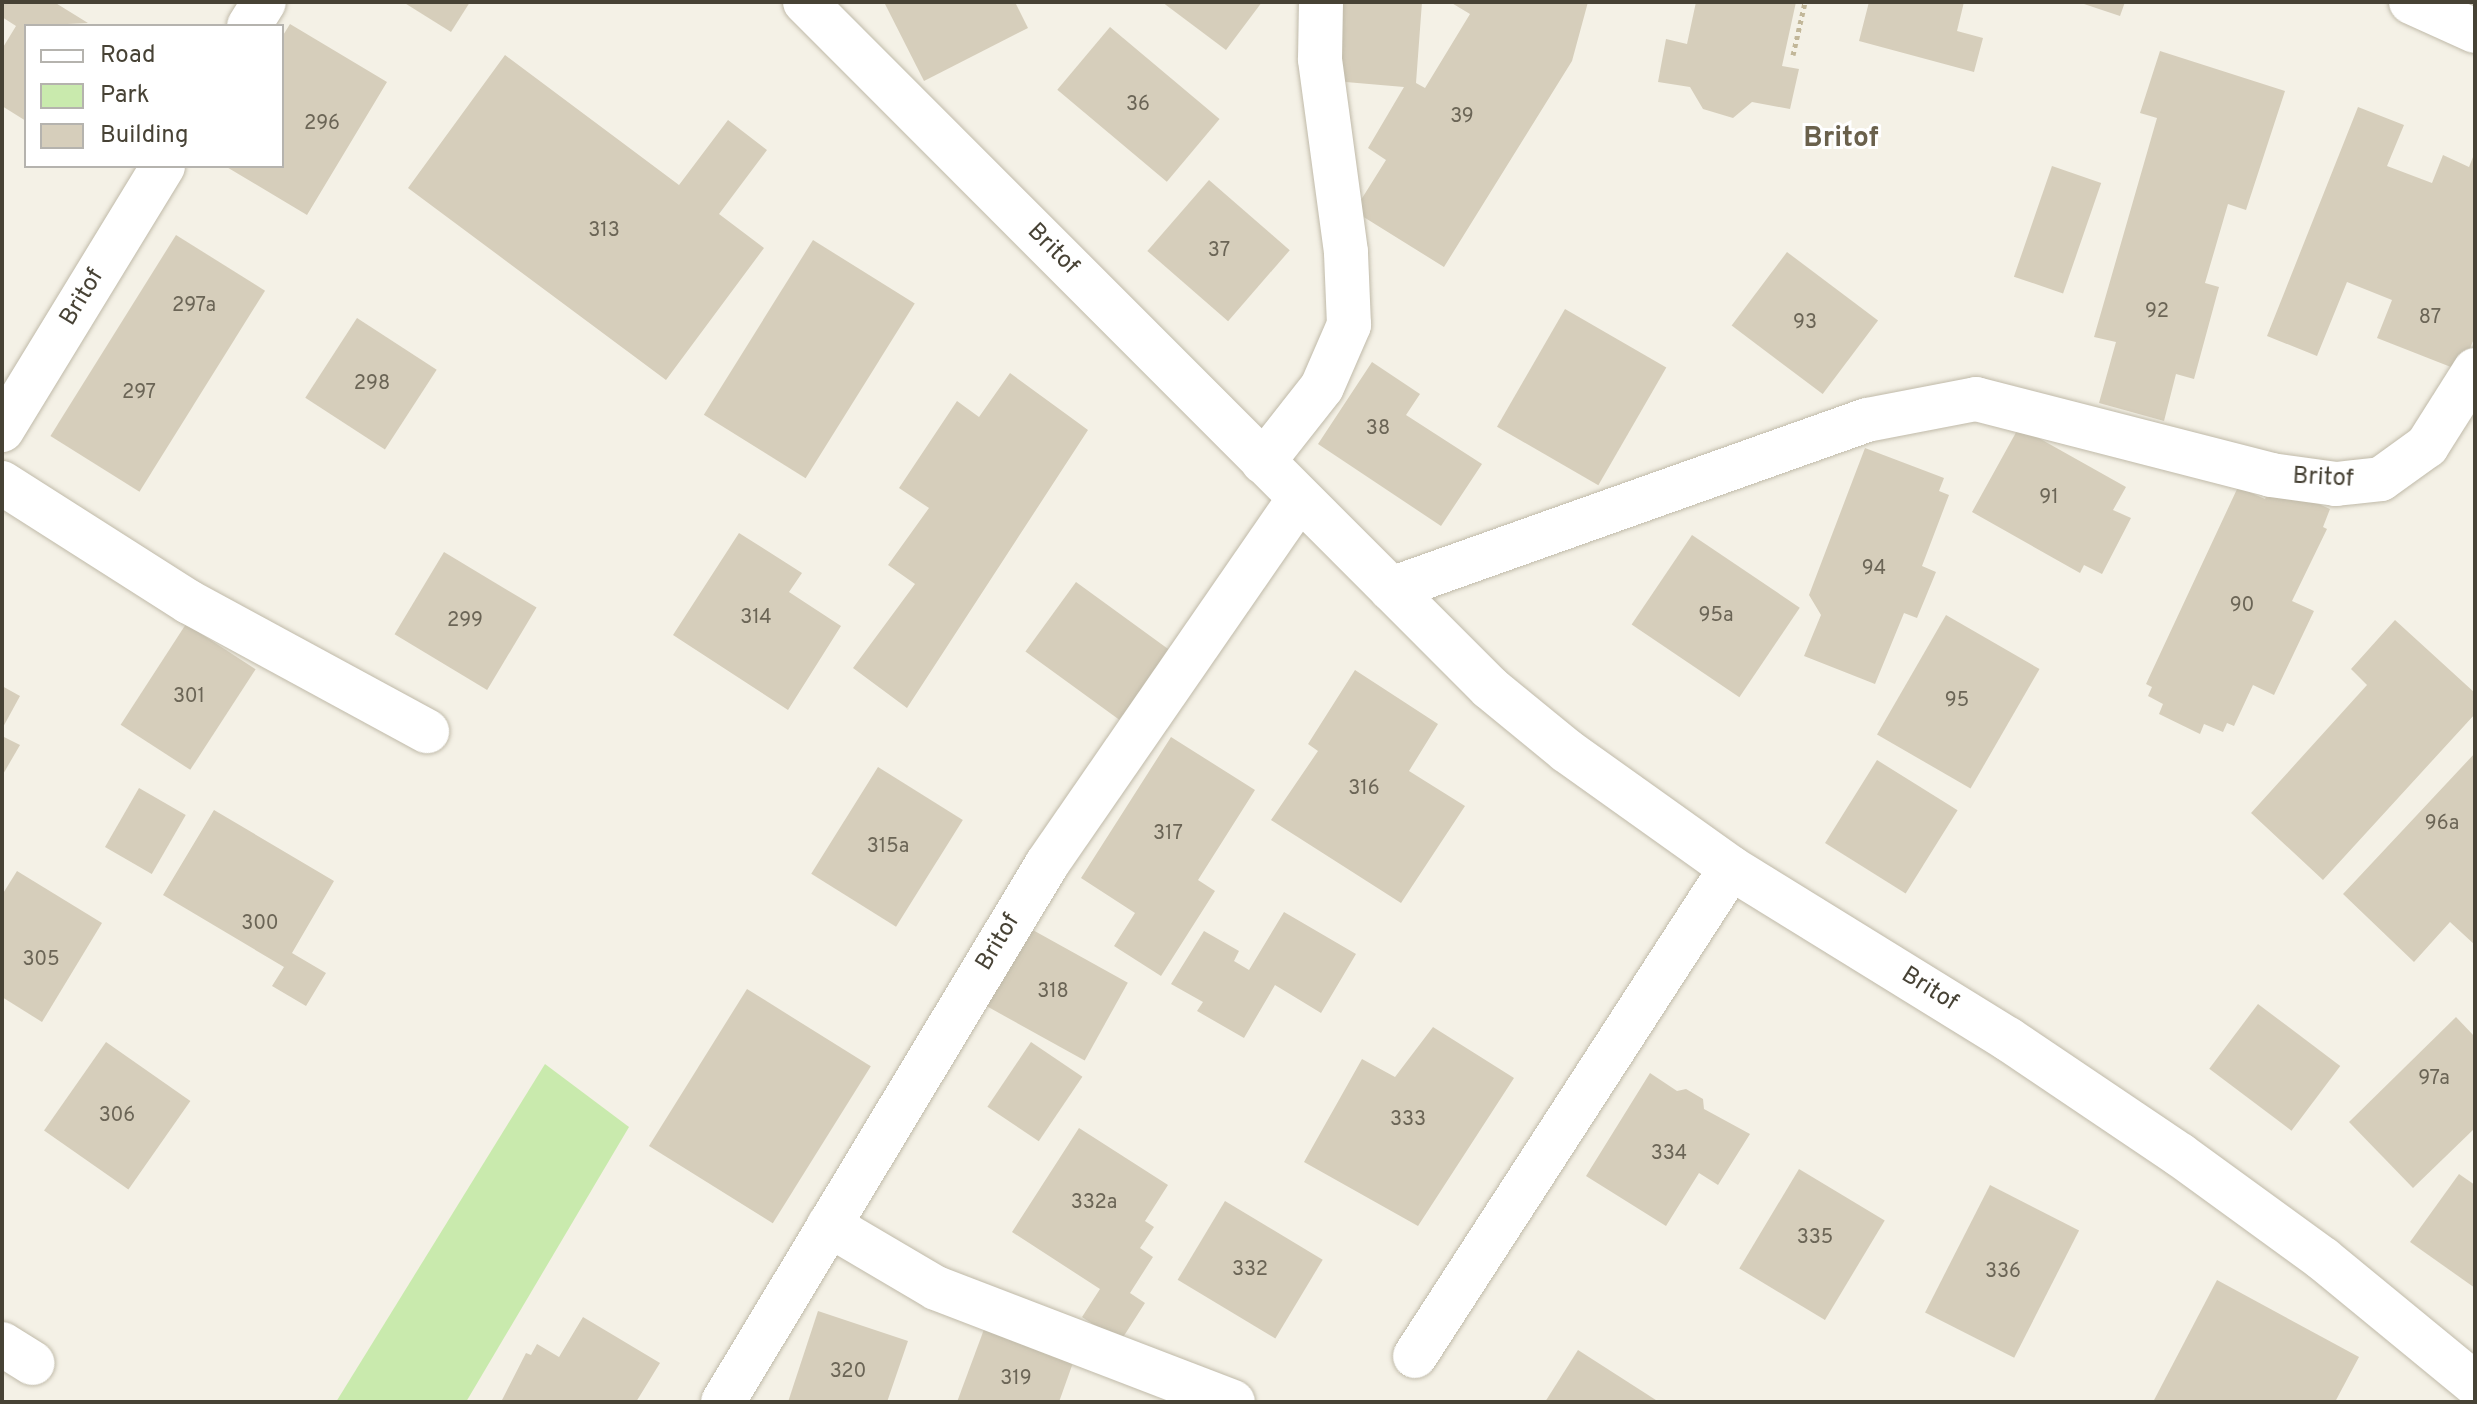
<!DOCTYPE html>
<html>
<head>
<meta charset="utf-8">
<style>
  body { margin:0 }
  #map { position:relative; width:2477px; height:1404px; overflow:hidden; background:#f4f1e6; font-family:Overpass,sans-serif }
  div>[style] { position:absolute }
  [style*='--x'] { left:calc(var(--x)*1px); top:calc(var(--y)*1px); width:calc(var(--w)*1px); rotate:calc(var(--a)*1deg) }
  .green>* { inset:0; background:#c9eaad }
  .building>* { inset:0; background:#d6cebb; transform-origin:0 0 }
  .path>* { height:5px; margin-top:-2.5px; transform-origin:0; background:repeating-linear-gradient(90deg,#c2b799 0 4px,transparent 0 8px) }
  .roads { filter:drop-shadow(0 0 2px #c0baa9) drop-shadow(0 0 2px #c0baa9) }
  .minor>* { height:44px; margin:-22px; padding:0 22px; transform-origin:22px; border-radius:22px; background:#fff }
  span { translate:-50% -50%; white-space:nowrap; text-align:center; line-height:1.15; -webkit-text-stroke:6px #fff; paint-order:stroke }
  .number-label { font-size:20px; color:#6b6556 }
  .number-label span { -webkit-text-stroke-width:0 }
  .street-label { font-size:24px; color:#474235 }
  .quarter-label { font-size:28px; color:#6a614c; font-weight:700 }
  .frame { position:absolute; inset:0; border:4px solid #474235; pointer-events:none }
  .legend { position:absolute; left:24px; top:24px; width:260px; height:144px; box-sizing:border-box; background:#fff; border:2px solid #b5b3ae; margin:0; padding:10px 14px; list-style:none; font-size:24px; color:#474235 }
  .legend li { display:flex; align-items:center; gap:16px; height:40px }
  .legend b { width:40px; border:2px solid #b5b3ae }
</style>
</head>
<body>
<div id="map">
  <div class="green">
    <i style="clip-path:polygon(545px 1064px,629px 1127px,466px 1402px,336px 1402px)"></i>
  </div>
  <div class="building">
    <i style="clip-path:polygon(2px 2px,54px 2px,88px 23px,26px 26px,26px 121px,2px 106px,2px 49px,16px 26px,2px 17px)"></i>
    <i style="clip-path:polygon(403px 2px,470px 2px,451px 32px)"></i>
    <i style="clip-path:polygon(884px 2px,1015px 2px,1028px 28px,924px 81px)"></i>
    <i style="clip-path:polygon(1162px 2px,1262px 2px,1226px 50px)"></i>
    <i style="clip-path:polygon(1341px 2px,1422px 2px,1416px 83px,1425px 88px,1470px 14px,1450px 2px,1588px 2px,1572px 61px,1444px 267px,1354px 211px,1386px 160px,1368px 148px,1404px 87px,1334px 81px)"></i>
    <i style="clip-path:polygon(1696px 2px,1796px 2px,1782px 66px,1799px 69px,1790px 109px,1752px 102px,1733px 118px,1703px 109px,1690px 87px,1658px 82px,1666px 39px,1687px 44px)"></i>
    <i style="clip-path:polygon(1869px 2px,1964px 2px,1957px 31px,1983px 38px,1974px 72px,1859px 41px)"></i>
    <i style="clip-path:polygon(2078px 2px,2125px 2px,2120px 16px)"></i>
    <i style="clip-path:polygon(290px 24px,387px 82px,307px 215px,225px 166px,282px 166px,282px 37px)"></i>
    <i style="left:1110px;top:27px;width:143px;height:82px;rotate:40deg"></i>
    <i style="clip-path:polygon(2160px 51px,2285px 91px,2246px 210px,2228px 204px,2205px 283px,2219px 287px,2194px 379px,2176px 374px,2164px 421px,2099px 403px,2116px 342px,2094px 337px,2157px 118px,2140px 113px)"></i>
    <i style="clip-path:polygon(505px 55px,679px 185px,728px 120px,767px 150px,719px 214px,764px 248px,666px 380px,408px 188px)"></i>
    <i style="clip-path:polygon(2358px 107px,2404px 125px,2387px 166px,2432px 183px,2443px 155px,2469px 167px,2475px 152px,2475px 336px,2461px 371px,2377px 338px,2392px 300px,2347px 282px,2317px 356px,2267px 336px)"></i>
    <i style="left:2052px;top:166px;width:52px;height:117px;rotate:19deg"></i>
    <i style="left:1209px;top:180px;width:107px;height:94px;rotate:41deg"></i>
    <i style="left:176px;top:235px;width:105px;height:237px;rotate:32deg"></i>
    <i style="left:813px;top:240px;width:120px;height:206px;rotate:32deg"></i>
    <i style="left:1787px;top:252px;width:114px;height:92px;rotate:37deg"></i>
    <i style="left:1565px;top:309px;width:117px;height:136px;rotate:30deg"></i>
    <i style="left:357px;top:318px;width:95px;height:95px;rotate:33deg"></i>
    <i style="clip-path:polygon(1372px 362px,1420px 394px,1406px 415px,1482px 464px,1441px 526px,1318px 444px)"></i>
    <i style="clip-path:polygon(1010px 373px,1088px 430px,907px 708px,853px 668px,915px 584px,888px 565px,929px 508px,899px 488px,957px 401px,979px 417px)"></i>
    <i style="clip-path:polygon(2019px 427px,2126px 487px,2113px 510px,2131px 518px,2102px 574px,2084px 565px,2080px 573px,1972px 512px)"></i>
    <i style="clip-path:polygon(1865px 448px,1944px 478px,1939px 491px,1949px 495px,1922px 566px,1936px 572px,1917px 618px,1904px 613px,1875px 684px,1804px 656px,1821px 615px,1809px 595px)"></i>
    <i style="clip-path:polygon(2272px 483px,2330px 509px,2323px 527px,2327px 529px,2292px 601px,2314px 611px,2274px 695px,2253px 685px,2234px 726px,2227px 723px,2223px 732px,2204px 724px,2200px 734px,2159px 714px,2163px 704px,2148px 696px,2152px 687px,2146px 684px,2238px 487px,2265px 499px)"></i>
    <i style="clip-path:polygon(739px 533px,802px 573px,789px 592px,841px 626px,788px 710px,673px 635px)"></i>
    <i style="left:1692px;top:535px;width:130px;height:108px;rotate:34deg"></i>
    <i style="left:444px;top:552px;width:108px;height:96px;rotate:31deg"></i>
    <i style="left:1076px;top:582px;width:116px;height:86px;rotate:36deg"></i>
    <i style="left:1946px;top:615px;width:108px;height:138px;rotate:30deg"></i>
    <i style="clip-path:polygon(2395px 620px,2475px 693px,2475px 714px,2323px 880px,2251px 813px,2367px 685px,2351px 669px)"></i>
    <i style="left:186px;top:624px;width:83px;height:120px;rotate:33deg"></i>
    <i style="clip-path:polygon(1355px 670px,1438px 724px,1409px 771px,1465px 806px,1401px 903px,1271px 820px,1318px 751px,1308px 744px)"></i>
    <i style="clip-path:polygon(2px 686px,20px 696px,2px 729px)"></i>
    <i style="clip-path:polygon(2px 736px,20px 745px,2px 776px)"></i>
    <i style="clip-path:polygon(1171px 737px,1255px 790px,1198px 880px,1215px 891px,1161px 976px,1114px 946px,1135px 913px,1081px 878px)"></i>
    <i style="clip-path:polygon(2475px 753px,2475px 945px,2450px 922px,2414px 962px,2343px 894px)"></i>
    <i style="left:1877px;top:760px;width:95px;height:98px;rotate:32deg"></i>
    <i style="left:878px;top:767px;width:100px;height:126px;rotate:32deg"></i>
    <i style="left:139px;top:788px;width:54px;height:68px;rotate:30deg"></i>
    <i style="clip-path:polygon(214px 810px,334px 881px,292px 953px,326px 973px,306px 1006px,272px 986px,284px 967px,163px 895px)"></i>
    <i style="clip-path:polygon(17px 871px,102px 923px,42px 1022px,2px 997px,2px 895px)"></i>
    <i style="clip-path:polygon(1284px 912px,1356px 954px,1321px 1013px,1275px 985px,1244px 1038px,1197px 1011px,1203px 1002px,1171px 984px,1204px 931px,1239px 951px,1234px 961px,1249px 970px)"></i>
    <i style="left:1022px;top:924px;width:121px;height:89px;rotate:29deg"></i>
    <i style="left:747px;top:989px;width:146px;height:185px;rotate:32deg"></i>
    <i style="left:2258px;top:1004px;width:103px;height:81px;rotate:37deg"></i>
    <i style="clip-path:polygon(2456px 1017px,2475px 1037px,2475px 1128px,2413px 1188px,2349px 1122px)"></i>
    <i style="clip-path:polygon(1433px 1027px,1514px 1078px,1418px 1226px,1304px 1162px,1362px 1059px,1395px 1077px)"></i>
    <i style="left:106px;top:1042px;width:103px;height:108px;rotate:35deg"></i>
    <i style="left:1031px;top:1042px;width:62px;height:78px;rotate:34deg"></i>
    <i style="clip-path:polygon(1650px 1073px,1677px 1091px,1686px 1089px,1703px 1099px,1704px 1109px,1750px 1134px,1718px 1185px,1699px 1173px,1666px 1226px,1586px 1176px)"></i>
    <i style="clip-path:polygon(1079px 1128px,1168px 1185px,1145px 1221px,1154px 1227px,1140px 1248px,1153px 1257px,1130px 1293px,1145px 1303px,1120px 1342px,1082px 1317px,1100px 1289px,1012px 1232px)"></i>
    <i style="left:1799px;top:1169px;width:100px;height:116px;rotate:31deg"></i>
    <i style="clip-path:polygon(2459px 1174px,2475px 1185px,2475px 1288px,2410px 1242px)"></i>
    <i style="left:1990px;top:1185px;width:100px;height:143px;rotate:27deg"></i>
    <i style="left:1225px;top:1201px;width:114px;height:92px;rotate:31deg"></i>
    <i style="clip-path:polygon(2217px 1280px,2359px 1357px,2335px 1402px,2153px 1402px)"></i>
    <i style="clip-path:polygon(818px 1311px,908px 1341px,887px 1402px,788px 1402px)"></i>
    <i style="clip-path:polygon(583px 1317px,660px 1363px,636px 1402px,501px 1402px,526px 1353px,531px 1355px,537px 1344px,559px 1357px)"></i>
    <i style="clip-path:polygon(986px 1324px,1075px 1357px,1059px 1402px,957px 1402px)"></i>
    <i style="clip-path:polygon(1578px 1350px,1659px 1402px,1545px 1402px)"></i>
  </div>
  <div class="path">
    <i style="--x:1793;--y:55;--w:54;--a:-77.2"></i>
  </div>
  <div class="roads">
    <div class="minor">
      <i style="--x:805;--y:2;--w:969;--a:45.04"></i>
      <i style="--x:1490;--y:688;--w:99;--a:39.3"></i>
      <i style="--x:1567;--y:751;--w:201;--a:35.5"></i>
      <i style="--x:1731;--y:868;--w:326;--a:31.7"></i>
      <i style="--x:2008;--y:1039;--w:207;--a:34"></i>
      <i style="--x:2180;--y:1155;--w:177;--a:36"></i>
      <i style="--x:2323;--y:1259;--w:197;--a:39.4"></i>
      <i style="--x:2411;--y:2;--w:70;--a:24.4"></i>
      <i style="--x:249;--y:26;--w:28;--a:-58"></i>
      <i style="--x:2;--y:430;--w:309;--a:-58.6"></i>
      <i style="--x:1263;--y:462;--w:95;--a:-51.8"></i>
      <i style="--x:1322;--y:387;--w:68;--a:-66.5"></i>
      <i style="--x:1349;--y:325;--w:73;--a:-92.4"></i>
      <i style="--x:1346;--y:252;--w:195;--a:-97.7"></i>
      <i style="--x:1320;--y:59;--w:57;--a:-89"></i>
      <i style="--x:2;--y:483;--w:222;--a:32.5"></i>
      <i style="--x:189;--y:602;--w:271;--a:28.5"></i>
      <i style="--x:1391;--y:589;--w:505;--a:-19.55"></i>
      <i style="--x:1867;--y:420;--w:111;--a:-10.9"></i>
      <i style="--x:1976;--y:399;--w:305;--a:14.4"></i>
      <i style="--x:2271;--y:475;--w:66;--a:7.9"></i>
      <i style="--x:2336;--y:484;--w:45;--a:-6.3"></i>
      <i style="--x:2381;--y:479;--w:57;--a:-35.7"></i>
      <i style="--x:2427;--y:446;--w:90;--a:-57.7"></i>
      <i style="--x:829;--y:1225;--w:124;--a:30.5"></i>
      <i style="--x:936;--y:1288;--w:318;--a:21"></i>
      <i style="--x:2;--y:1344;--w:36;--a:32"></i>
      <i style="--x:1415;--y:1356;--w:581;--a:-57.08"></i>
      <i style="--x:723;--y:1402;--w:628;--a:-58.94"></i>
      <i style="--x:1047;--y:864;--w:444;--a:-55.4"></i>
    </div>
  </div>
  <div class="number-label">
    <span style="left:1138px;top:105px">36</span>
    <span style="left:1462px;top:117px">39</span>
    <span style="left:322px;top:124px">296</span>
    <span style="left:604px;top:231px">313</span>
    <span style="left:1219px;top:251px">37</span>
    <span style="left:194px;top:306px">297a</span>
    <span style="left:2157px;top:312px">92</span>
    <span style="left:2430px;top:318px">87</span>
    <span style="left:1805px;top:323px">93</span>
    <span style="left:372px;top:384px">298</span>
    <span style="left:139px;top:393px">297</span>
    <span style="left:1378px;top:429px">38</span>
    <span style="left:2049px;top:498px">91</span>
    <span style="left:1874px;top:569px">94</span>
    <span style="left:2242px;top:606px">90</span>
    <span style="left:1716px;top:616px">95a</span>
    <span style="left:756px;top:618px">314</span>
    <span style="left:465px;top:621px">299</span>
    <span style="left:189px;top:697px">301</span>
    <span style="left:1957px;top:701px">95</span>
    <span style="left:1364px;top:789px">316</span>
    <span style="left:2442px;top:824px">96a</span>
    <span style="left:1168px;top:834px">317</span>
    <span style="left:888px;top:847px">315a</span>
    <span style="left:260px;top:924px">300</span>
    <span style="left:41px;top:960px">305</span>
    <span style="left:1053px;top:992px">318</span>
    <span style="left:2434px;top:1079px">97a</span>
    <span style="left:117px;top:1116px">306</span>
    <span style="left:1408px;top:1120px">333</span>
    <span style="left:1669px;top:1154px">334</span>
    <span style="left:1094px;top:1203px">332a</span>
    <span style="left:1815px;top:1238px">335</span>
    <span style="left:1250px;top:1270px">332</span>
    <span style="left:2003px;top:1272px">336</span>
    <span style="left:848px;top:1372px">320</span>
    <span style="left:1016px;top:1379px">319</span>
  </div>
  <div class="street-label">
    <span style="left:1052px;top:250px;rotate:45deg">Britof</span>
    <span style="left:83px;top:298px;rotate:-59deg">Britof</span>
    <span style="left:2323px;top:479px;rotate:3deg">Britof</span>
    <span style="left:999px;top:943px;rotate:-59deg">Britof</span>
    <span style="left:1929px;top:990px;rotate:32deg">Britof</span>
  </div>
  <div class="quarter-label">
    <span style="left:1841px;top:139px">Britof</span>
  </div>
  <div class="frame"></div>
  <ul class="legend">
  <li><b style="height:10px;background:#fff"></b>Road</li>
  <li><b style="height:22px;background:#c9eaad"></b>Park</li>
  <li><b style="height:22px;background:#d6cebb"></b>Building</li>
  </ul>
</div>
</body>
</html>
